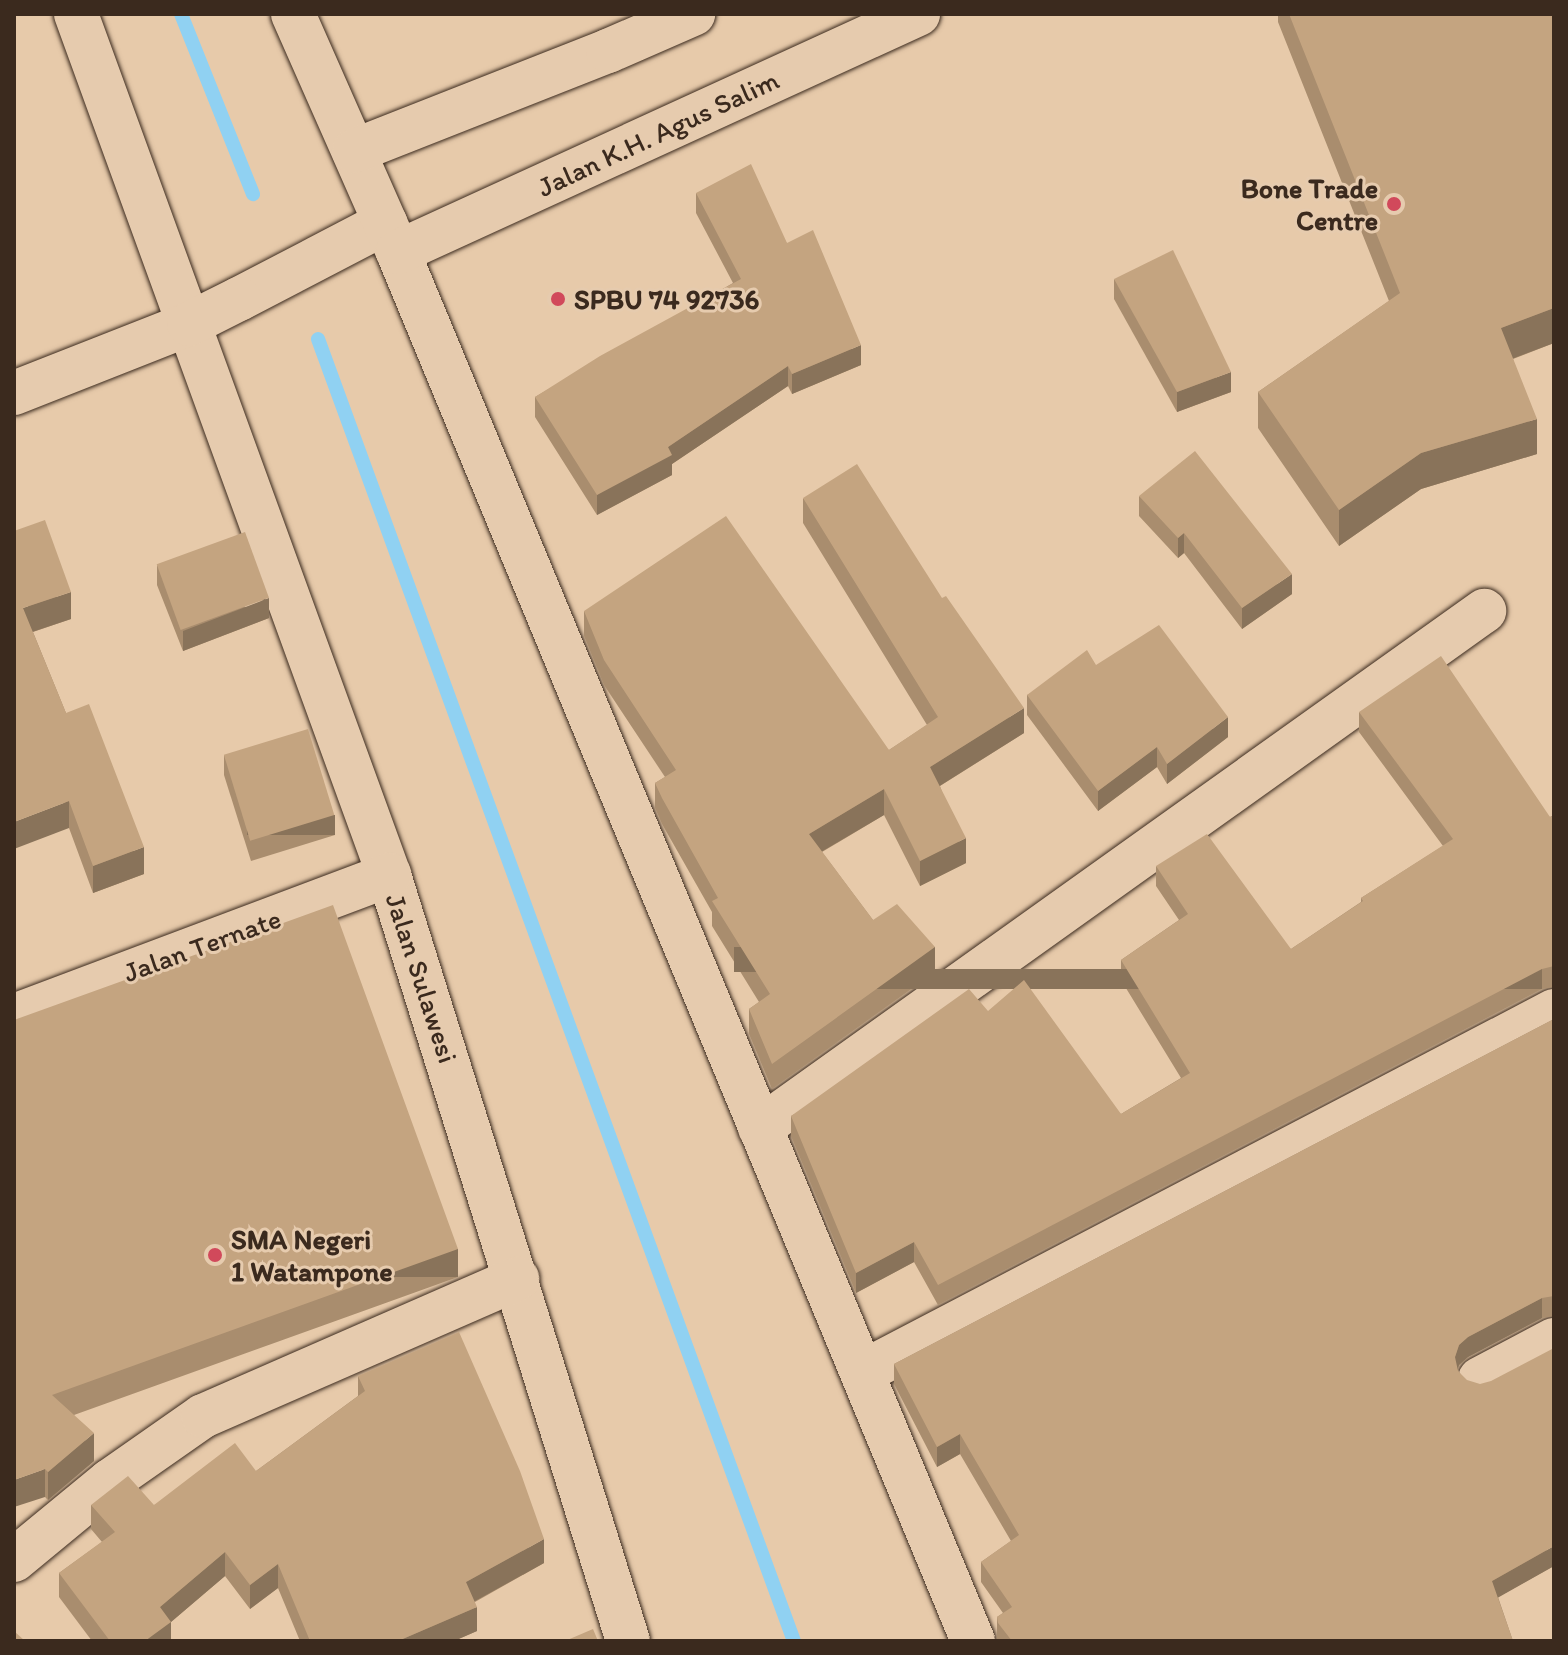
<!DOCTYPE html>
<html>
<head>
<meta charset="utf-8">
<style>
  body { margin:0 }
  #map { position:relative; width:1568px; height:1655px; overflow:hidden; background:#e7caaa; font-family:Itim,sans-serif }
  div>[style] { position:absolute }
  [style*='--x'] { left:calc(var(--x)*1px); top:calc(var(--y)*1px); width:calc(var(--w)*1px); rotate:calc(var(--a)*1deg) }
  .stream>* { height:14px; margin:-7px; padding:0 7px; transform-origin:7px; border-radius:7px; background:#90d1f2 }
  .roads { filter:drop-shadow(0 0 2px #3b2a1e) drop-shadow(0 0 2px #3b2a1e) }
  .street>* { height:44px; margin:-22px; padding:0 22px; transform-origin:22px; border-radius:22px; background:#e6cbae }
  .secondary>* { height:44px; margin:-22px; padding:0 22px; transform-origin:22px; border-radius:22px; background:#e6cbae }
  .wall>* { inset:0; background:#a98d6e }
  .shaded-wall>* { inset:0; background:#89735a; transform-origin:0 0 }
  .building>* { inset:0; background:#c4a480; transform-origin:0 0 }
  .dots>* { width:22px; height:22px; translate:-50% -50%; box-sizing:border-box; border:4px solid #e6cbae; border-radius:50% }
  span { translate:-50% -50%; white-space:nowrap; text-align:center; line-height:1.15; -webkit-text-stroke:6px #e6cbae; paint-order:stroke }
  .street-label { font-size:28px; color:#3b2a1e }
  .poi-label { font-size:28px; color:#3b2a1e; font-weight:700 }
  .right { translate:-100% -50%; text-align:right }
  .left { translate:0 -50%; text-align:left }
  .frame { position:absolute; inset:0; border:16px solid #3b2a1e; pointer-events:none }
</style>
</head>
<body>
<div id="map">
  <div class="stream">
    <i style="--x:181;--y:14;--w:194;--a:68.2"></i>
    <i style="--x:318;--y:339;--w:1386;--a:69.92"></i>
  </div>
  <div class="roads">
    <div class="street">
      <i style="--x:76;--y:14;--w:916;--a:70.02"></i>
      <i style="--x:389;--y:875;--w:802;--a:72.67"></i>
      <i style="--x:239;--y:299;--w:165;--a:-27.5"></i>
      <i style="--x:14;--y:1016;--w:401;--a:-20.6"></i>
      <i style="--x:760;--y:1128;--w:890;--a:-35.53"></i>
      <i style="--x:863;--y:1372;--w:780;--a:-27.58"></i>
      <i style="--x:1480;--y:1379;--w:84;--a:-27.8"></i>
      <i style="--x:14;--y:1560;--w:124;--a:-39.5"></i>
      <i style="--x:110;--y:1481;--w:113;--a:-35"></i>
      <i style="--x:203;--y:1416;--w:343;--a:-23.6"></i>
    </div>
    <div class="secondary">
      <i style="--x:293;--y:14;--w:260;--a:66.2"></i>
      <i style="--x:398;--y:252;--w:1503;--a:67.51"></i>
      <i style="--x:354;--y:151;--w:273;--a:-21.5"></i>
      <i style="--x:608;--y:51;--w:93;--a:-23.5"></i>
      <i style="--x:398;--y:252;--w:572;--a:-24.59"></i>
      <i style="--x:14;--y:393;--w:188;--a:-21.5"></i>
      <i style="--x:189;--y:324;--w:56;--a:-26.6"></i>
    </div>
  </div>
  <div class="wall">
    <i style="clip-path:polygon(1278px 14px,1554px 14px,1554px 343px,1513px 359px,1537px 454px,1421px 489px,1339px 546px,1258px 428px,1258px 392px,1389px 301px,1278px 22px)"></i>
    <i style="clip-path:polygon(696px 193px,787px 243px,861px 365px,792px 394px,788px 386px,672px 464px,672px 475px,597px 515px,535px 417px,535px 397px,733px 283px,696px 213px)"></i>
    <i style="clip-path:polygon(1114px 279px,1231px 392px,1177px 412px,1114px 299px)"></i>
    <i style="clip-path:polygon(1139px 496px,1292px 594px,1242px 629px,1184px 553px,1178px 558px,1139px 516px)"></i>
    <i style="clip-path:polygon(803px 498px,1024px 733px,940px 786px,966px 863px,920px 886px,884px 815px,822px 852px,873px 920px,935px 972px,772px 1089px,749px 1034px,749px 1009px,759px 1002px,712px 926px,712px 912px,662px 824px,655px 808px,655px 783px,665px 777px,604px 685px,584px 636px,584px 611px,889px 750px,927px 725px,803px 523px)"></i>
    <i style="clip-path:polygon(14px 531px,71px 619px,33px 632px,66px 713px,144px 874px,93px 893px,69px 828px)"></i>
    <i style="clip-path:polygon(157px 565px,269px 618px,183px 651px,157px 585px)"></i>
    <i style="clip-path:polygon(1096px 665px,1228px 737px,1167px 784px,1157px 767px,1098px 811px,1027px 715px,1027px 695px)"></i>
    <i style="clip-path:polygon(1359px 712px,1550px 817px,1554px 815px,1554px 987px,1542px 989px,938px 1305px,914px 1262px,856px 1293px,791px 1136px,791px 1116px,988px 1011px,1121px 1114px,1181px 1078px,1121px 980px,1121px 960px,1179px 920px,1156px 886px,1156px 866px,1291px 949px,1361px 902px,1361px 898px,1443px 846px,1359px 732px)"></i>
    <i style="clip-path:polygon(224px 755px,335px 835px,251px 861px,224px 775px)"></i>
    <i style="clip-path:polygon(1554px 1019px,1554px 1316px,1542px 1318px,1468px 1357px,1459px 1365px,1458px 1369px,1554px 1566px,1498px 1597px,1513px 1641px,997px 1641px,997px 1617px,1003px 1613px,981px 1582px,981px 1562px,1011px 1541px,960px 1454px,937px 1467px,894px 1384px,894px 1364px)"></i>
    <i style="clip-path:polygon(14px 1020px,458px 1277px,74px 1415px,94px 1461px,48px 1500px,45px 1497px)"></i>
    <i style="clip-path:polygon(358px 1376px,544px 1563px,475px 1602px,477px 1631px,454px 1641px,300px 1641px,278px 1588px,250px 1609px,225px 1576px,171px 1622px,171px 1641px,92px 1641px,59px 1597px,59px 1573px,102px 1542px,91px 1529px,91px 1505px,154px 1505px,256px 1471px,358px 1396px)"></i>
  </div>
  <div class="shaded-wall">
    <i style="clip-path:polygon(1554px 308px,1554px 343px,1501px 363px,1501px 328px)"></i>
    <i style="clip-path:polygon(861px 345px,861px 365px,792px 394px,792px 374px)"></i>
    <i style="clip-path:polygon(788px 366px,788px 386px,672px 464px,672px 475px,597px 515px,597px 495px)"></i>
    <i style="clip-path:polygon(1231px 372px,1231px 392px,1177px 412px,1177px 392px)"></i>
    <i style="clip-path:polygon(1537px 419px,1537px 454px,1421px 489px,1339px 546px,1339px 510px,1421px 453px)"></i>
    <i style="clip-path:polygon(1184px 533px,1184px 553px,1178px 558px,1178px 538px)"></i>
    <i style="clip-path:polygon(1292px 574px,1292px 594px,1242px 629px,1242px 608px)"></i>
    <i style="clip-path:polygon(71px 592px,71px 619px,23px 635px,23px 608px)"></i>
    <i style="clip-path:polygon(269px 598px,269px 618px,183px 651px,183px 631px)"></i>
    <i style="clip-path:polygon(1024px 708px,1024px 733px,930px 792px,930px 767px)"></i>
    <i style="clip-path:polygon(1228px 717px,1228px 737px,1167px 784px,1167px 764px)"></i>
    <i style="clip-path:polygon(1157px 747px,1157px 767px,1098px 811px,1098px 791px)"></i>
    <i style="clip-path:polygon(884px 789px,884px 815px,809px 859px,809px 834px)"></i>
    <i style="clip-path:polygon(69px 801px,69px 828px,14px 849px,14px 822px)"></i>
    <i style="left:335px;top:815px;width:20px;height:88px;rotate:90deg"></i>
    <i style="clip-path:polygon(966px 838px,966px 863px,920px 886px,920px 861px)"></i>
    <i style="clip-path:polygon(144px 847px,144px 874px,93px 893px,93px 866px)"></i>
    <i style="left:935px;top:947px;width:25px;height:201px;rotate:90deg"></i>
    <i style="left:1542px;top:969px;width:20px;height:682px;rotate:90deg"></i>
    <i style="clip-path:polygon(914px 1242px,914px 1262px,856px 1293px,856px 1273px)"></i>
    <i style="left:458px;top:1249px;width:28px;height:431px;rotate:90deg"></i>
    <i style="clip-path:polygon(1542px 1298px,1542px 1318px,1468px 1357px,1459px 1365px,1455px 1377px,1455px 1357px,1459px 1345px,1468px 1337px)"></i>
    <i style="clip-path:polygon(94px 1433px,94px 1461px,48px 1500px,48px 1472px)"></i>
    <i style="clip-path:polygon(960px 1434px,960px 1454px,937px 1467px,937px 1447px)"></i>
    <i style="clip-path:polygon(45px 1469px,45px 1497px,14px 1507px,14px 1480px)"></i>
    <i style="clip-path:polygon(544px 1539px,544px 1563px,466px 1606px,466px 1582px)"></i>
    <i style="clip-path:polygon(1554px 1546px,1554px 1566px,1492px 1601px,1492px 1581px)"></i>
    <i style="clip-path:polygon(225px 1552px,225px 1576px,171px 1622px,171px 1641px,145px 1641px,160px 1607px)"></i>
    <i style="clip-path:polygon(278px 1564px,278px 1588px,250px 1609px,250px 1585px)"></i>
    <i style="clip-path:polygon(477px 1607px,477px 1631px,454px 1641px,398px 1641px)"></i>
  </div>
  <div class="building">
    <i style="clip-path:polygon(1289px 14px,1554px 14px,1554px 308px,1501px 328px,1537px 419px,1421px 453px,1339px 510px,1258px 392px,1400px 293px)"></i>
    <i style="clip-path:polygon(751px 164px,787px 243px,813px 230px,861px 345px,792px 374px,788px 366px,668px 447px,672px 455px,597px 495px,535px 397px,600px 356px,741px 279px,696px 193px)"></i>
    <i style="clip-path:polygon(1173px 250px,1231px 372px,1177px 392px,1114px 279px)"></i>
    <i style="clip-path:polygon(1195px 451px,1292px 574px,1242px 608px,1184px 533px,1178px 538px,1139px 496px)"></i>
    <i style="clip-path:polygon(857px 464px,942px 598px,946px 596px,1024px 708px,930px 767px,966px 838px,920px 861px,884px 789px,809px 834px,873px 920px,897px 904px,935px 947px,772px 1064px,749px 1009px,770px 994px,712px 901px,718px 898px,662px 798px,655px 783px,676px 770px,604px 660px,584px 611px,726px 516px,889px 750px,938px 717px,803px 498px)"></i>
    <i style="clip-path:polygon(45px 520px,71px 592px,23px 608px,66px 713px,89px 704px,144px 847px,93px 866px,69px 801px,14px 822px,14px 531px)"></i>
    <i style="left:245px;top:532px;width:70px;height:94px;rotate:70deg"></i>
    <i style="clip-path:polygon(1159px 625px,1228px 717px,1167px 764px,1157px 747px,1098px 791px,1027px 695px,1087px 650px,1096px 665px)"></i>
    <i style="clip-path:polygon(1441px 656px,1550px 817px,1554px 815px,1554px 966px,1542px 969px,938px 1285px,914px 1242px,856px 1273px,791px 1116px,969px 989px,988px 1011px,1024px 980px,1121px 1114px,1190px 1073px,1121px 960px,1188px 914px,1156px 866px,1207px 834px,1291px 949px,1363px 901px,1361px 898px,1453px 839px,1359px 712px)"></i>
    <i style="left:308px;top:729px;width:90px;height:88px;rotate:73deg"></i>
    <i style="clip-path:polygon(333px 905px,458px 1249px,52px 1395px,94px 1433px,48px 1472px,45px 1469px,14px 1480px,14px 1020px)"></i>
    <i style="clip-path:polygon(1554px 1019px,1554px 1296px,1542px 1298px,1468px 1337px,1459px 1345px,1455px 1357px,1458px 1371px,1467px 1380px,1480px 1384px,1491px 1381px,1554px 1348px,1554px 1546px,1492px 1581px,1513px 1641px,1012px 1641px,998px 1623px,997px 1617px,1012px 1607px,981px 1562px,1019px 1535px,960px 1434px,937px 1447px,894px 1364px)"></i>
    <i style="clip-path:polygon(459px 1332px,520px 1471px,544px 1539px,466px 1582px,477px 1607px,398px 1641px,310px 1641px,278px 1564px,250px 1585px,225px 1552px,160px 1607px,171px 1622px,145px 1641px,110px 1641px,59px 1573px,115px 1532px,91px 1505px,128px 1476px,154px 1505px,235px 1443px,256px 1471px,365px 1391px,358px 1376px)"></i>
    <i style="clip-path:polygon(593px 1629px,598px 1641px,565px 1641px)"></i>
    <i style="clip-path:polygon(14px 1631px,25px 1641px,14px 1641px)"></i>
  </div>
  <div class="dots">
    <i style="left:1394px;top:204px;background:#d1495b"></i>
    <i style="left:558px;top:299px;background:#d1495b"></i>
    <i style="left:215px;top:1255px;background:#d1495b"></i>
  </div>
  <div class="street-label">
    <span style="left:658px;top:133px;rotate:-25deg">Jalan K.H. Agus Salim</span>
    <span style="left:202px;top:945px;rotate:-20deg">Jalan Ternate</span>
    <span style="left:422px;top:978px;rotate:72deg">Jalan Sulawesi</span>
  </div>
  <div class="poi-label">
    <span class="right" style="left:1378px;top:204px">Bone Trade<br>Centre</span>
    <span class="left" style="left:574px;top:299px">SPBU 74 92736</span>
    <span class="left" style="left:231px;top:1255px">SMA Negeri<br>1 Watampone</span>
  </div>
  <div class="frame"></div>
</div>
</body>
</html>
